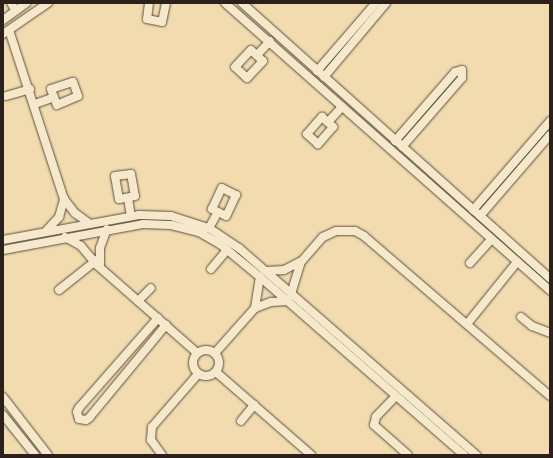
<!DOCTYPE html>
<html>
<head>
<meta charset="utf-8">
<style>
  body { margin:0 }
  #map { position:relative; width:553px; height:458px; overflow:hidden; background:#f1dbaf; font-family:"Libre Bodoni",serif }
  div>[style] { position:absolute }
  [style*='--x'] { left:calc(var(--x)*1px); top:calc(var(--y)*1px); width:calc(var(--w)*1px); rotate:calc(var(--a)*1deg) }
  .roads { filter:drop-shadow(0 0 1px #5c4f40) drop-shadow(0 0 1px #5c4f40) }
  .street>* { height:8px; margin:-4px; padding:0 4px; transform-origin:4px; border-radius:4px; background:#f6e8cb }
  .street>.ring { margin:-4px; padding:0; box-sizing:content-box; background:none; border:8px solid #f6e8cb; border-radius:50% }
  span { translate:-50% -50%; white-space:nowrap; text-align:center; line-height:1.15; -webkit-text-stroke:3px #f6e8cb; paint-order:stroke }
  .frame { position:absolute; inset:0; border:4px solid #2b201b; pointer-events:none }
</style>
</head>
<body>
<div id="map">
  <div class="roads">
    <div class="street">
      <i style="--x:11;--y:3;--w:9;--a:58"></i>
      <i style="--x:149;--y:3;--w:16;--a:97"></i>
      <i style="--x:147;--y:19;--w:15;--a:11"></i>
      <i style="--x:162;--y:22;--w:19;--a:-78"></i>
      <i style="--x:225;--y:3;--w:434;--a:41.5"></i>
      <i style="--x:242;--y:3;--w:413;--a:41.8"></i>
      <i style="--x:3;--y:20;--w:29;--a:-36"></i>
      <i style="--x:9;--y:30;--w:178;--a:72"></i>
      <i style="--x:64;--y:199;--w:18;--a:52"></i>
      <i style="--x:75;--y:213;--w:17;--a:36"></i>
      <i style="--x:3;--y:34;--w:55;--a:-34.6"></i>
      <i style="--x:251;--y:50;--w:16;--a:43"></i>
      <i style="--x:263;--y:61;--w:23;--a:133"></i>
      <i style="--x:247;--y:78;--w:16;--a:-137"></i>
      <i style="--x:235;--y:67;--w:23;--a:-47"></i>
      <i style="--x:257;--y:55;--w:19;--a:-47"></i>
      <i style="--x:317;--y:71;--w:90;--a:-49.1"></i>
      <i style="--x:324;--y:77;--w:97;--a:-50"></i>
      <i style="--x:73;--y:82;--w:15;--a:70"></i>
      <i style="--x:78;--y:96;--w:23;--a:157"></i>
      <i style="--x:57;--y:105;--w:17;--a:-111"></i>
      <i style="--x:51;--y:89;--w:23;--a:-18"></i>
      <i style="--x:6;--y:96;--w:25;--a:-16"></i>
      <i style="--x:35;--y:104;--w:20;--a:-20"></i>
      <i style="--x:322;--y:117;--w:15;--a:42"></i>
      <i style="--x:333;--y:127;--w:23;--a:131"></i>
      <i style="--x:318;--y:144;--w:15;--a:-138"></i>
      <i style="--x:307;--y:134;--w:23;--a:-49"></i>
      <i style="--x:328;--y:122;--w:21;--a:-47"></i>
      <i style="--x:395;--y:141;--w:91;--a:-49"></i>
      <i style="--x:455;--y:72;--w:7;--a:-16"></i>
      <i style="--x:462;--y:70;--w:8;--a:90"></i>
      <i style="--x:462;--y:78;--w:91;--a:131"></i>
      <i style="--x:131;--y:174;--w:22;--a:80"></i>
      <i style="--x:135;--y:196;--w:16;--a:169"></i>
      <i style="--x:119;--y:199;--w:23;--a:-100"></i>
      <i style="--x:115;--y:176;--w:16;--a:-7"></i>
      <i style="--x:222;--y:188;--w:16;--a:27"></i>
      <i style="--x:236;--y:195;--w:23;--a:115"></i>
      <i style="--x:226;--y:216;--w:16;--a:-153"></i>
      <i style="--x:212;--y:209;--w:23;--a:-65"></i>
      <i style="--x:128;--y:198;--w:18;--a:81"></i>
      <i style="--x:473;--y:210;--w:118;--a:-49.1"></i>
      <i style="--x:480;--y:216;--w:107;--a:-49.2"></i>
      <i style="--x:209;--y:228;--w:18;--a:-61"></i>
      <i style="--x:47;--y:230;--w:18;--a:-47"></i>
      <i style="--x:59;--y:217;--w:19;--a:-74"></i>
      <i style="--x:65;--y:237;--w:18;--a:29"></i>
      <i style="--x:81;--y:246;--w:25;--a:50"></i>
      <i style="--x:97;--y:265;--w:133;--a:41.3"></i>
      <i style="--x:3;--y:240;--w:138;--a:-10.4"></i>
      <i style="--x:139;--y:215;--w:32;--a:2"></i>
      <i style="--x:171;--y:216;--w:40;--a:18"></i>
      <i style="--x:209;--y:228;--w:36;--a:34"></i>
      <i style="--x:239;--y:248;--w:315;--a:41.1"></i>
      <i style="--x:3;--y:250;--w:142;--a:-10.5"></i>
      <i style="--x:143;--y:224;--w:28;--a:2"></i>
      <i style="--x:171;--y:225;--w:29;--a:14"></i>
      <i style="--x:199;--y:232;--w:24;--a:30"></i>
      <i style="--x:220;--y:244;--w:52;--a:39.5"></i>
      <i style="--x:260;--y:277;--w:271;--a:41.1"></i>
      <i style="--x:470;--y:263;--w:31;--a:-48"></i>
      <i style="--x:100;--y:264;--w:16;--a:-90"></i>
      <i style="--x:100;--y:248;--w:20;--a:-70"></i>
      <i style="--x:211;--y:269;--w:25;--a:-50"></i>
      <i style="--x:266;--y:271;--w:18;--a:-3"></i>
      <i style="--x:284;--y:270;--w:18;--a:-27"></i>
      <i style="--x:59;--y:290;--w:50;--a:-38.5"></i>
      <i style="--x:291;--y:294;--w:34;--a:-73"></i>
      <i style="--x:301;--y:262;--w:33;--a:-49"></i>
      <i style="--x:323;--y:237;--w:14;--a:-25"></i>
      <i style="--x:336;--y:231;--w:19;--a:0"></i>
      <i style="--x:355;--y:231;--w:10;--a:29"></i>
      <i style="--x:364;--y:236;--w:245;--a:40.7"></i>
      <i style="--x:138;--y:301;--w:18;--a:-45"></i>
      <i style="--x:255;--y:308;--w:31;--a:-81"></i>
      <i style="--x:521;--y:317;--w:14;--a:39"></i>
      <i style="--x:532;--y:326;--w:19;--a:21"></i>
      <i style="--x:158;--y:318;--w:120;--a:131.3"></i>
      <i style="--x:79;--y:408;--w:4;--a:117"></i>
      <i style="--x:77;--y:412;--w:7;--a:74"></i>
      <i style="--x:79;--y:419;--w:7;--a:8"></i>
      <i style="--x:86;--y:420;--w:4;--a:-34"></i>
      <i style="--x:89;--y:418;--w:121;--a:-50.4"></i>
      <i style="--x:467;--y:324;--w:80;--a:-51.1"></i>
      <i class="ring" style="left:193px;top:350px;width:18px;height:18px"></i>
      <i style="--x:215;--y:353;--w:60;--a:-48.4"></i>
      <i style="--x:255;--y:308;--w:17;--a:-21"></i>
      <i style="--x:271;--y:302;--w:17;--a:-3"></i>
      <i style="--x:216;--y:372;--w:126;--a:41.1"></i>
      <i style="--x:396;--y:396;--w:29;--a:134"></i>
      <i style="--x:376;--y:417;--w:8;--a:104"></i>
      <i style="--x:374;--y:425;--w:45;--a:41.4"></i>
      <i style="--x:3;--y:397;--w:73;--a:52.2"></i>
      <i style="--x:3;--y:415;--w:51;--a:51.3"></i>
      <i style="--x:241;--y:421;--w:21;--a:-51"></i>
      <i style="--x:162;--y:455;--w:19;--a:-126"></i>
      <i style="--x:151;--y:440;--w:13;--a:-86"></i>
      <i style="--x:152;--y:427;--w:70;--a:-49"></i>
    </div>
  </div>
  <div class="frame"></div>
</div>
</body>
</html>
